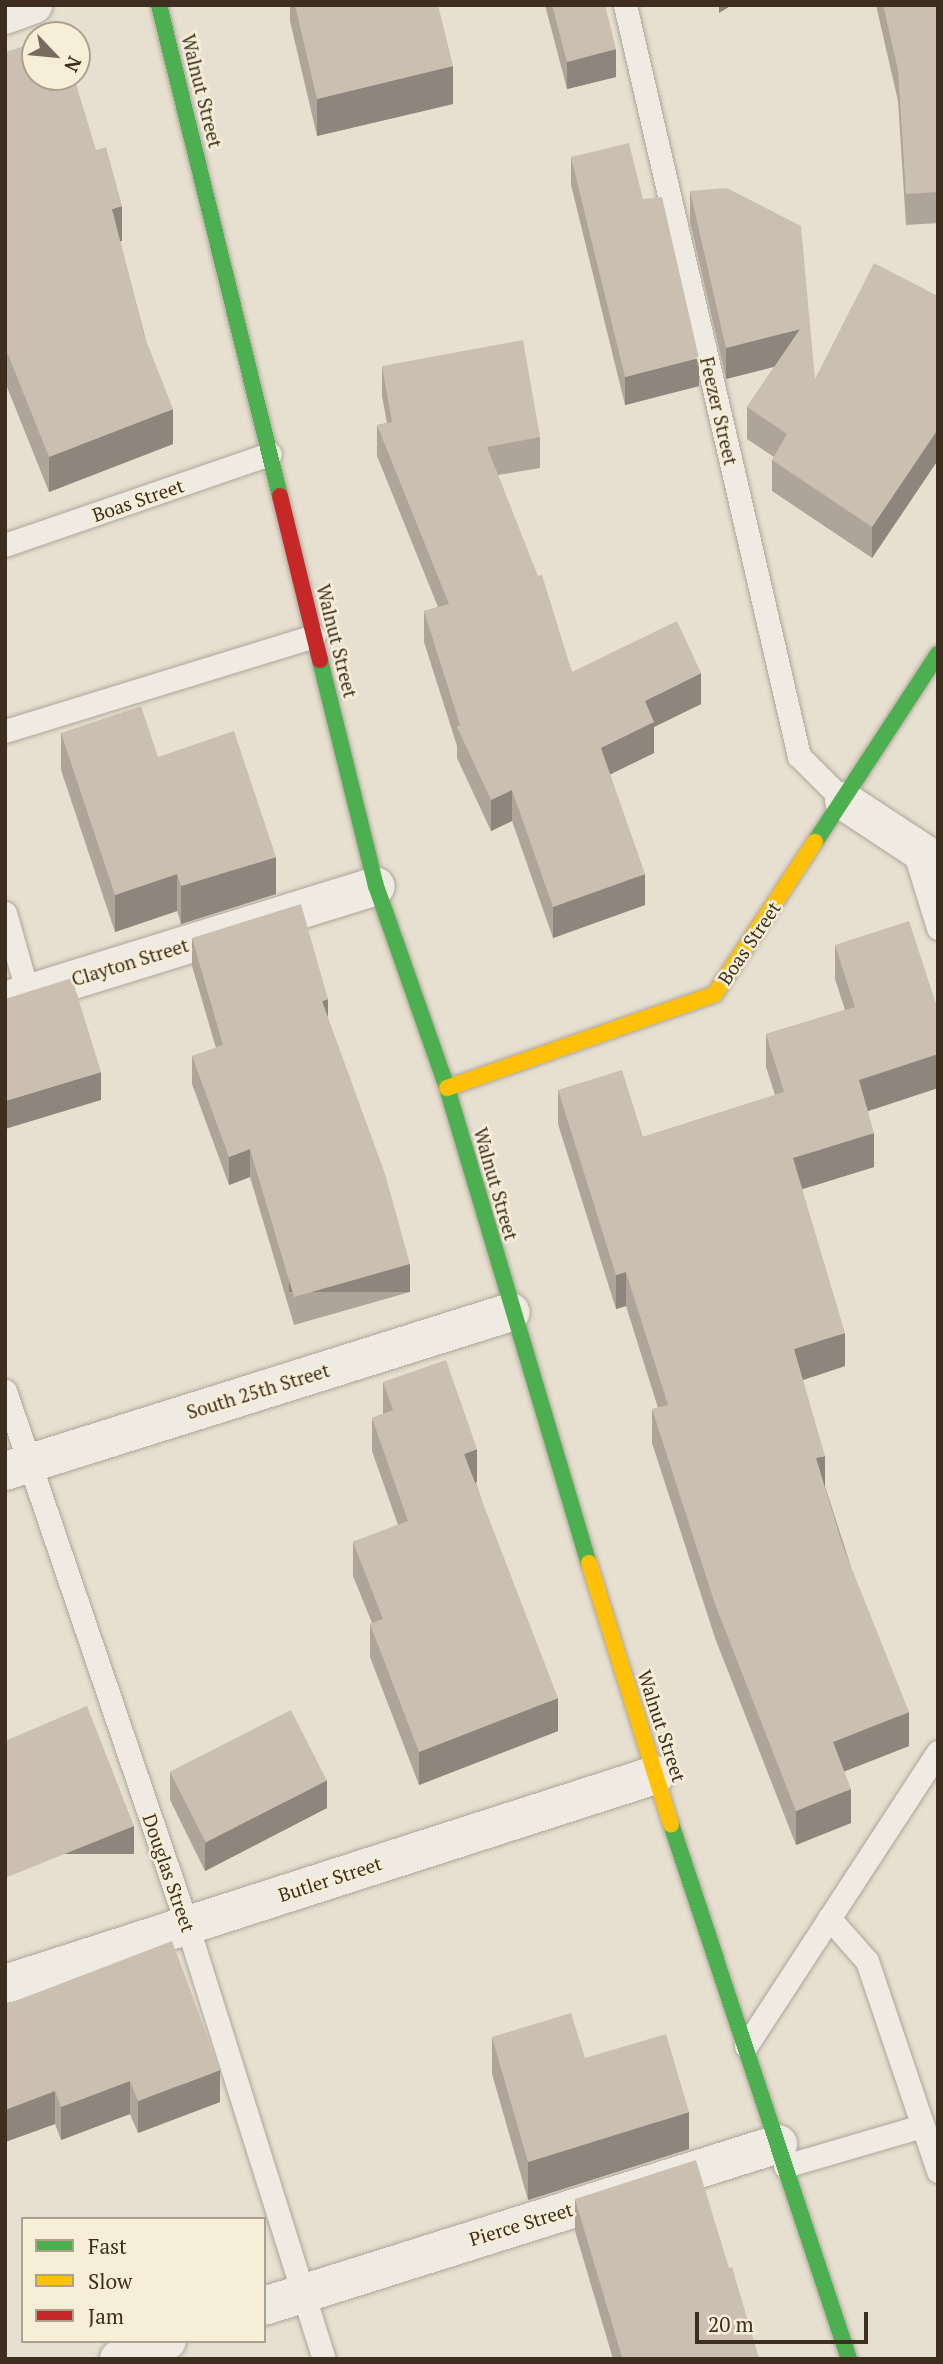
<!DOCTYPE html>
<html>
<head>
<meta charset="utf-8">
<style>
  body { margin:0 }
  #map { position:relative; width:943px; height:2364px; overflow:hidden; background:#e7e0d1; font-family:"PT Serif",serif }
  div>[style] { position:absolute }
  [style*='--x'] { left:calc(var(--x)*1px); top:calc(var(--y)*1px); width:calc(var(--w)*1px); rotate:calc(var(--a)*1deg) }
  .roads { filter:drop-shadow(0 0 2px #ada599) drop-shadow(0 0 2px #ada599) }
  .lane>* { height:23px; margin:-11.5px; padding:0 11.5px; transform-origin:11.5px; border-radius:11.5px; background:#efebe3 }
  .street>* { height:38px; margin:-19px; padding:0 19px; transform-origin:19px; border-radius:19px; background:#efebe3 }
  .fast>* { height:16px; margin:-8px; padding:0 8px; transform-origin:8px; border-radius:8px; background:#4caf50 }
  .slow>* { height:16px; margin:-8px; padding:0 8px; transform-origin:8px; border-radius:8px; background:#ffc107 }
  .jam>* { height:16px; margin:-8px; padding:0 8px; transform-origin:8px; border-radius:8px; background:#c62828 }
  .wall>* { inset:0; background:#afa499 }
  .shaded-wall>* { inset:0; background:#8e867d; transform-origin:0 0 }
  .building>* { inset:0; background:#cbbfb2; transform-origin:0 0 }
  span { translate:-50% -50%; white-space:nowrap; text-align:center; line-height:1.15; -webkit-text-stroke:5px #f7eed8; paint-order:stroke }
  .street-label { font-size:19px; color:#3d2e20 }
  .frame { position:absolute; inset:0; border:7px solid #3d2e20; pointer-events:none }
  .legend { position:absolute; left:21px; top:2217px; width:245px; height:126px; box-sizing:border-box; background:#f7eed8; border:2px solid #ada18e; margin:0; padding:9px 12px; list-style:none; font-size:21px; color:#3d2e20 }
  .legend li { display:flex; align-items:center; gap:14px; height:35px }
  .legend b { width:35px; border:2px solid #ada18e }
  .north { position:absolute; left:21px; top:21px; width:70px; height:70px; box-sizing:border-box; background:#f7eed8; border:2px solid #ada18e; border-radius:50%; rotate:116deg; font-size:19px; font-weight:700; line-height:28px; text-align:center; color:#3d2e20 }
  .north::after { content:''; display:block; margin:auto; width:24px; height:32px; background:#786c5e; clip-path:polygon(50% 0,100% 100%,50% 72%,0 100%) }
  .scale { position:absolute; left:695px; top:2312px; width:173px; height:32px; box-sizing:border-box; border:4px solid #3d2e20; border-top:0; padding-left:9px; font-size:21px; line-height:24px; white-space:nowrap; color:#3d2e20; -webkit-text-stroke:5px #f7eed8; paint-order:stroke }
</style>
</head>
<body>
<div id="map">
  <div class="roads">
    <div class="lane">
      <i style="--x:625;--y:5;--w:771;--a:76.96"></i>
      <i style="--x:799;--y:756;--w:64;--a:45"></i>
      <i style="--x:5;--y:545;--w:280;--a:-19"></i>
      <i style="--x:5;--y:731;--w:323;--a:-17.1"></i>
      <i style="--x:913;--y:847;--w:85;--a:72.8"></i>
      <i style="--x:5;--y:913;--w:84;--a:74.1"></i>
      <i style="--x:5;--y:1391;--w:564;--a:71.18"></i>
      <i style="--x:187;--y:1925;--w:455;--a:72.5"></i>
      <i style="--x:829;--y:1918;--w:57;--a:48.5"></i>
      <i style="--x:867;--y:1961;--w:222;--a:71.3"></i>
      <i style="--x:746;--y:2046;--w:351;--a:-56.9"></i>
      <i style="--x:785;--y:2166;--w:143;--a:-16.3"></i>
    </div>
    <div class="street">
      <i style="--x:5;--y:15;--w:30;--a:-20"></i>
      <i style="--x:844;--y:801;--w:113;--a:33.4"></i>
      <i style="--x:5;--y:1001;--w:388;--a:-17.2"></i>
      <i style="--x:5;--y:1471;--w:530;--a:-17.44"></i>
      <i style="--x:5;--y:1984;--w:683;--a:-17.82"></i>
      <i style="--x:264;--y:2306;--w:539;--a:-17.49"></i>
      <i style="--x:119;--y:2359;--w:51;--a:-20.6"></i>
    </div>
    <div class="fast">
      <i style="--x:159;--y:5;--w:506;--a:76.16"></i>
      <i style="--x:320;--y:660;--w:233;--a:76.1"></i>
      <i style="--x:376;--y:886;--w:214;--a:70.6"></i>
      <i style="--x:447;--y:1088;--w:496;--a:73.4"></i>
      <i style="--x:815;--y:842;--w:225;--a:-56.8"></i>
      <i style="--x:671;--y:1824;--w:564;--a:71.6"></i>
    </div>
    <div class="slow">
      <i style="--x:447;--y:1088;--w:284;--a:-19.3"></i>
      <i style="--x:715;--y:994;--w:182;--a:-56.7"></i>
      <i style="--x:589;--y:1563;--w:274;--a:72.6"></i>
    </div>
    <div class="jam">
      <i style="--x:280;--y:496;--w:169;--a:76.3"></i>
    </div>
  </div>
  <div class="wall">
    <i style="clip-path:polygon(290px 5px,438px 5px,453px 104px,317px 136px,290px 21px)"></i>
    <i style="clip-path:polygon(545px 5px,605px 5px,616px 77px,567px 89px)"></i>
    <i style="clip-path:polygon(876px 5px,938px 5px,938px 223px,906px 225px,898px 101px)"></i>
    <i style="clip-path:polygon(5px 52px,122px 241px,120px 241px,173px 444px,49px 492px,5px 382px)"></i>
    <i style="clip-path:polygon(571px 157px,643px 199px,699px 386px,625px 405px,571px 185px)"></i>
    <i style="clip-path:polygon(690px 191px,815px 379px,938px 296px,938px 460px,872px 558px,772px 491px,772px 460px,774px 457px,747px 439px,747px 407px,774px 367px,726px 379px,690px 222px)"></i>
    <i style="clip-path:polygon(382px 366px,540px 437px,540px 468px,498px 475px,572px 672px,701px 704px,654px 727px,654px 753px,610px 774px,645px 905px,553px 938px,512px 821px,491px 831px,457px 758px,457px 746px,424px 642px,424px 611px,438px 607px,377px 456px,377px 425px,387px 423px,382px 396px)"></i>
    <i style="clip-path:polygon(61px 733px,158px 757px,276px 894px,181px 924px,177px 911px,115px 932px,61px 770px)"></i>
    <i style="clip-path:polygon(192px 938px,328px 1018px,410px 1292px,294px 1325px,250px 1177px,229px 1185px,192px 1084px,192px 1056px,216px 1048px,192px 966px)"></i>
    <i style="clip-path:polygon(835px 945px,938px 1010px,938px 1088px,868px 1111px,874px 1167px,802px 1189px,845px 1366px,803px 1380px,825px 1486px,909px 1746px,844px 1771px,851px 1823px,796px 1845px,715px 1638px,652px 1443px,652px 1409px,658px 1408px,626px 1306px,616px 1309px,558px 1124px,558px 1090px,643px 1137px,775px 1095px,766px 1067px,766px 1034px,845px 1010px,835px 979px)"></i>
    <i style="clip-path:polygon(383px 1382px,477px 1482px,476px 1483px,558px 1731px,419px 1785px,370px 1657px,370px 1624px,372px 1623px,353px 1576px,353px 1542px,398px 1525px,372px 1451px,372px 1418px,383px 1414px)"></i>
    <i style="clip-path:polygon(170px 1772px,327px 1808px,205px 1871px,170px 1800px)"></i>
    <i style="clip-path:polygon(5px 2005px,220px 2102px,138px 2133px,130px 2114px,61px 2140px,55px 2124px,5px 2142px)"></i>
    <i style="clip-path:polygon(492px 2037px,585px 2058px,689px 2149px,528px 2200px,492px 2074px)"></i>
    <i style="clip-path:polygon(575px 2199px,729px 2268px,759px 2359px,613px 2359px,575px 2231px)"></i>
  </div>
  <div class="shaded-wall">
    <i style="clip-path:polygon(719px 5px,732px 5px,719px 13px)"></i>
    <i style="clip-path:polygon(616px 49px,616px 77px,567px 89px,567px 62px)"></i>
    <i style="clip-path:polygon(453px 66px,453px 104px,317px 136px,317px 99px)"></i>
    <i style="clip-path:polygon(122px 206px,122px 241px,112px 244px,112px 209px)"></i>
    <i style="clip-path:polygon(800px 329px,800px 360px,726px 379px,726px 348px)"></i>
    <i style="clip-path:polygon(5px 347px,6px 347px,5px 382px)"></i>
    <i style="clip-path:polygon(699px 358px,699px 386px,625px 405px,625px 377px)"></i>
    <i style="clip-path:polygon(173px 409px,173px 444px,49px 492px,49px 457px)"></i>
    <i style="clip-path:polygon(938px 429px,938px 460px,872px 558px,872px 527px)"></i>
    <i style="clip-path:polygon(701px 673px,701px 704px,654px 727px,654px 753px,601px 779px,601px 748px,645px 701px)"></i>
    <i style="clip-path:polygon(512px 790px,512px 821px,491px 831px,491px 800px)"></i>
    <i style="clip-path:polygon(276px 857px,276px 894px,181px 924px,181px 886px)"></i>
    <i style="clip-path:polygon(177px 874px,177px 911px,115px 932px,115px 895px)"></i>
    <i style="clip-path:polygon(645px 874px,645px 905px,553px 938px,553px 907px)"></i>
    <i style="clip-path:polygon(328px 999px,328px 1027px,322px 1001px)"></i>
    <i style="clip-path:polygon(938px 1054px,938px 1088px,859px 1114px,859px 1080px)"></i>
    <i style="clip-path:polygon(101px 1072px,101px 1100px,5px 1129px,5px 1101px)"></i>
    <i style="clip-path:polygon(874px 1133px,874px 1167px,793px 1192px,793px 1158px)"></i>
    <i style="clip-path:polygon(250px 1149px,250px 1177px,229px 1185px,229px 1157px)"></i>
    <i style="left:410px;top:1264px;width:28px;height:121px;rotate:90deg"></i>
    <i style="clip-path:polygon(626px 1272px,626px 1306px,616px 1309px,616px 1275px)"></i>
    <i style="clip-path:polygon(845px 1333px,845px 1366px,794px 1383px,794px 1349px)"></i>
    <i style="clip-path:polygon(477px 1449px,477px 1482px,464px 1487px,464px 1454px)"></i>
    <i style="clip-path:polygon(825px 1456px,825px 1490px,816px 1458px)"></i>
    <i style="clip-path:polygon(558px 1698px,558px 1731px,419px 1785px,419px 1752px)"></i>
    <i style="clip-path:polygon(909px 1712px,909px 1746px,833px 1776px,833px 1742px)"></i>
    <i style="clip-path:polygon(327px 1780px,327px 1808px,205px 1871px,205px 1843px)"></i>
    <i style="clip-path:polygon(851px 1789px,851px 1823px,796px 1845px,796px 1811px)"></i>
    <i style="left:134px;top:1826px;width:28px;height:139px;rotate:90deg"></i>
    <i style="clip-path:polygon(220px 2070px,220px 2102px,138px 2133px,138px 2101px)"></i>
    <i style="clip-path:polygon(130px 2081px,130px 2114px,61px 2140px,61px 2107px)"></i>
    <i style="clip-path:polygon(55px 2091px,55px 2124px,5px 2142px,5px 2110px)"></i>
    <i style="clip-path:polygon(689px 2112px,689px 2149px,528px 2200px,528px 2162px)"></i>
  </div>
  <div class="building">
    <i style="clip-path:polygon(295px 5px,438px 5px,453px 66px,317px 99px)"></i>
    <i style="clip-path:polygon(552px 5px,605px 5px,616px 49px,567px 62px)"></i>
    <i style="clip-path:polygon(883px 5px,938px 5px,938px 192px,906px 194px,898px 70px)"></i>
    <i style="clip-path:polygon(35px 43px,35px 77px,74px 77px,96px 150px,106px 147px,122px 206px,112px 209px,144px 335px,173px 409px,49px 457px,5px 347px,5px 52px)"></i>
    <i style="clip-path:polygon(629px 143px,643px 199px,662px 197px,699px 358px,625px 377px,571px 157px)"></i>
    <i style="clip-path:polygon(727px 188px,801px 226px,815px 379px,874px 263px,938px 296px,938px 429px,872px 527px,772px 460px,787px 434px,747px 407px,800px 329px,726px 348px,690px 191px)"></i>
    <i style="clip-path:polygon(523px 340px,540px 437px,487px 447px,538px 576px,542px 575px,572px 672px,677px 621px,701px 673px,645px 701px,654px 722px,601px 748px,645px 874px,553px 907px,512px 790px,491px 800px,457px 727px,460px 725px,424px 611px,449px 604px,377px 425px,392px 422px,382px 366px)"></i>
    <i style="clip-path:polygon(141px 706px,158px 757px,234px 731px,276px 857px,181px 886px,177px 874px,115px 895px,61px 733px)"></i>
    <i style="clip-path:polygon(301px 904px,328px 999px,322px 1001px,385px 1174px,410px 1264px,294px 1297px,250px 1149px,229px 1157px,192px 1056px,223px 1045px,192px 938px)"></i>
    <i style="clip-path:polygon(909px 921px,938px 1010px,938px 1054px,859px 1080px,874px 1133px,793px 1158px,845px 1333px,794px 1349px,825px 1456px,816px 1458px,842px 1544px,909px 1712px,833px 1742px,851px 1789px,796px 1811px,715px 1604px,652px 1409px,668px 1405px,626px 1272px,616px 1275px,558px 1090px,622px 1070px,643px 1137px,784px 1092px,766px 1034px,855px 1007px,835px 945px)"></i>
    <i style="clip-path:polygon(72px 978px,101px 1072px,5px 1101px,5px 999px)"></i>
    <i style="clip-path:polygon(446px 1360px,477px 1449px,464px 1454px,558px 1698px,419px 1752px,370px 1624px,383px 1619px,353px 1542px,408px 1521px,372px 1418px,393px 1410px,383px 1382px)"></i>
    <i style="clip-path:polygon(87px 1706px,134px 1826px,5px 1878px,5px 1741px)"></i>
    <i style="left:291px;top:1710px;width:79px;height:136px;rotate:63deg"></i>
    <i style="clip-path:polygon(172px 1941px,220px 2070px,138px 2101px,130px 2081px,61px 2107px,55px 2091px,5px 2110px,5px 2005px)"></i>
    <i style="clip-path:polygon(571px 2013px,585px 2058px,666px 2034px,689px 2112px,528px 2162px,492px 2037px)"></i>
    <i style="clip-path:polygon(696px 2160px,729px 2268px,732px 2267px,759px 2358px,756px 2359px,615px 2359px,622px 2357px,575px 2199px)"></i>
  </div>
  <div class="street-label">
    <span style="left:202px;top:91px;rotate:76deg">Walnut Street</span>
    <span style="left:719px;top:411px;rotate:77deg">Feezer Street</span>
    <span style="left:138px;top:500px;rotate:-19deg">Boas Street</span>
    <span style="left:337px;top:641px;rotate:76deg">Walnut Street</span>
    <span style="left:749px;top:943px;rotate:-56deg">Boas Street</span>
    <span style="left:130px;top:962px;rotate:-17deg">Clayton Street</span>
    <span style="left:496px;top:1184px;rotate:74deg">Walnut Street</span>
    <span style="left:258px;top:1391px;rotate:-17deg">South 25th Street</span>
    <span style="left:662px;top:1726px;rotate:72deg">Walnut Street</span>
    <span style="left:169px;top:1873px;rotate:71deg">Douglas Street</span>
    <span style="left:330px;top:1879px;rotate:-18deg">Butler Street</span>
    <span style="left:521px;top:2224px;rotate:-17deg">Pierce Street</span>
  </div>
  <div class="frame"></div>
  <ul class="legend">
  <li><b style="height:9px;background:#4caf50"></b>Fast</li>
  <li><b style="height:9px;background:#ffc107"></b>Slow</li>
  <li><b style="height:9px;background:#c62828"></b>Jam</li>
  </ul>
  <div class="north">N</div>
  <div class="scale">20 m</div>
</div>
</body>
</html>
